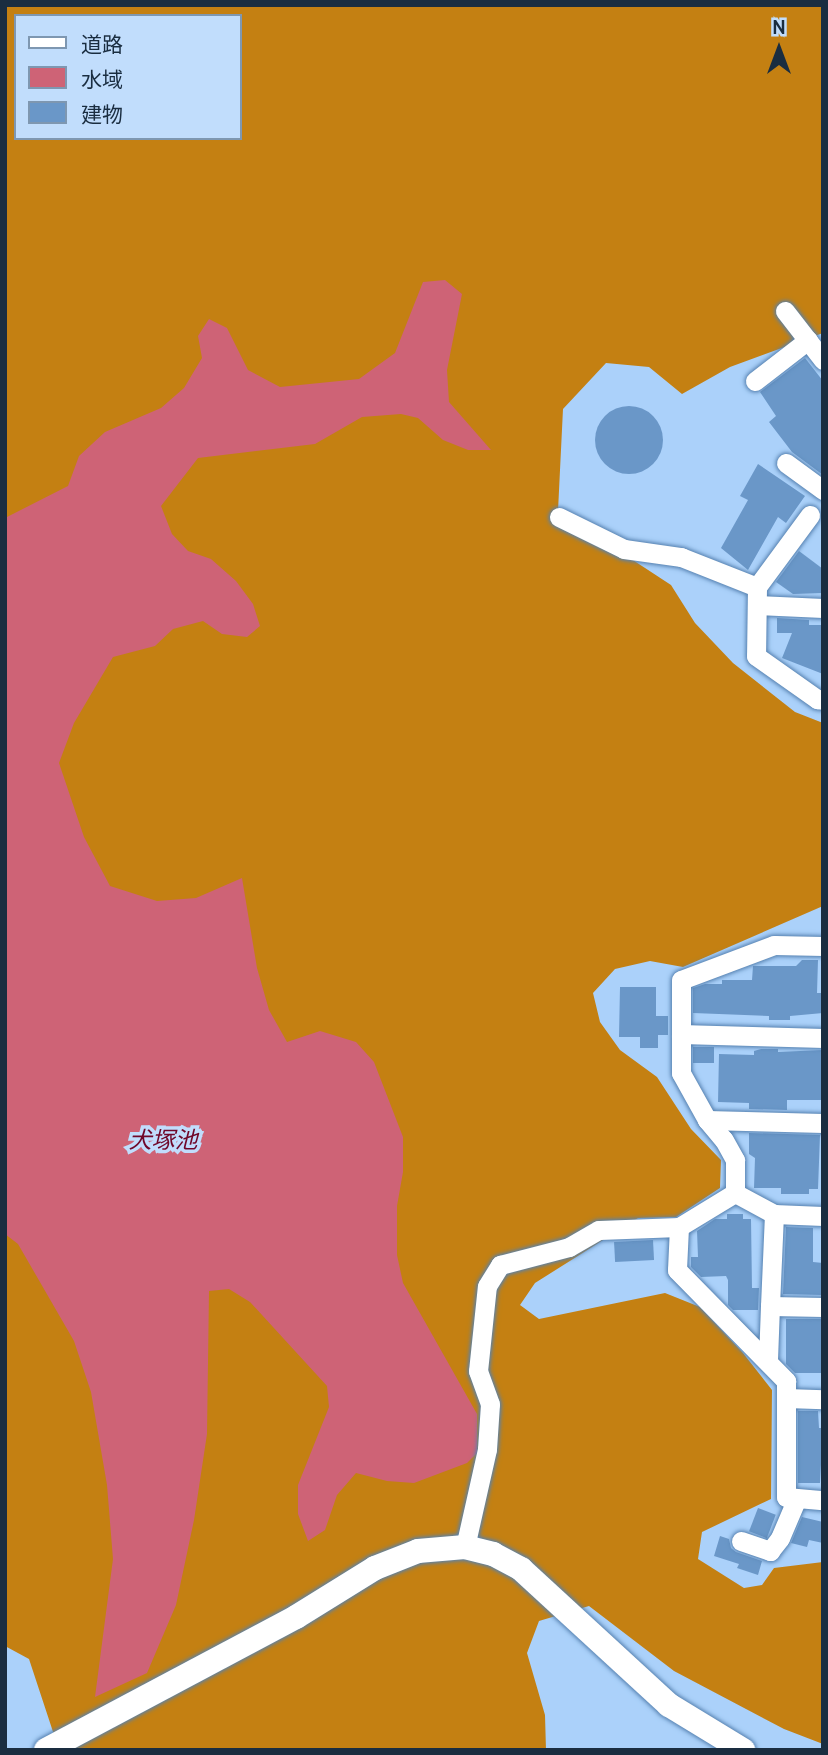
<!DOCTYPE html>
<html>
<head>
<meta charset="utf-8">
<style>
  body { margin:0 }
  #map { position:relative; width:828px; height:1755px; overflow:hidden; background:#abd1fa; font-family:Cabin,"Noto Sans JP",sans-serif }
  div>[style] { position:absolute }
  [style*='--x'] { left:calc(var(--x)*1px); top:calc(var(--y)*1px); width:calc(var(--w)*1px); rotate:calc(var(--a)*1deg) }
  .forest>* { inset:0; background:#c48012 }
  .water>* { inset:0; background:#ce6376 }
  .building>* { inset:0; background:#6a97c8; transform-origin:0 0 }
  .round { border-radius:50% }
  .roads { filter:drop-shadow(0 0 2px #5581b0) drop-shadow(0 0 2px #5581b0) }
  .minor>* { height:19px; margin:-9.5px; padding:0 9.5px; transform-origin:9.5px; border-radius:9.5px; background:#fff }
  .tertiary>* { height:24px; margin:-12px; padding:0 12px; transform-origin:12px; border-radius:12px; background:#fff }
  span { translate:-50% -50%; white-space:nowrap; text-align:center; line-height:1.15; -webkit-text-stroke:7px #c1ddfc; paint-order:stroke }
  .water-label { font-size:23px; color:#6f0729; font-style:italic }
  .frame { position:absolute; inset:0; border:7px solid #1a2d40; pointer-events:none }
  .legend { position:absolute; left:14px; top:14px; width:228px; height:126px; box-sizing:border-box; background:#c1ddfc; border:2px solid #7e97b1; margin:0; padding:9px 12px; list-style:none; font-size:21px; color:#1a2d40 }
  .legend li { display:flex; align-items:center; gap:14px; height:35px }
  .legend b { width:35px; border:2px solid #7e97b1 }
  .north { position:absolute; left:744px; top:14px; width:70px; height:70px; -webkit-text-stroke:5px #c1ddfc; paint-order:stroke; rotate:0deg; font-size:19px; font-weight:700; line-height:28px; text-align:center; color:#1a2d40 }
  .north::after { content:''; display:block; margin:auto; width:24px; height:32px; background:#1a2d40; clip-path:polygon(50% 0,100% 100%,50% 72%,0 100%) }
</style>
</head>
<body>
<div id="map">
  <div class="forest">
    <i style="clip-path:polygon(evenodd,5px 5px,823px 5px,823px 333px,730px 367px,682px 394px,649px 367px,606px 363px,563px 409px,558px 511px,671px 585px,695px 623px,733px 663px,795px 712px,823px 723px,823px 906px,683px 967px,650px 961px,615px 969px,593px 993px,600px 1022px,620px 1050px,657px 1077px,691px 1129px,721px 1160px,720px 1188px,676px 1217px,638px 1218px,535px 1283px,520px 1305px,539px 1319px,665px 1293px,700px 1307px,743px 1353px,772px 1390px,771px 1499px,702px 1532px,698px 1559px,744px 1588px,762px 1585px,774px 1568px,823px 1562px,823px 1744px,784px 1729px,674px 1671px,589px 1606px,539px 1621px,527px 1653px,545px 1715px,546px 1750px,59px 1750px,29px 1659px,5px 1646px,5px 1130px,90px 922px,5px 573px,5px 5px,16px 16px,240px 16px,240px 138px,16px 138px,16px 16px)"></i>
  </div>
  <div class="water">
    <i style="clip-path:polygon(445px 280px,462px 294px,447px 370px,449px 402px,491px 450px,468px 450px,443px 440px,418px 418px,401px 414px,362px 417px,315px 444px,198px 458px,161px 506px,172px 534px,188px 551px,211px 559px,236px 581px,253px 604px,260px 626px,247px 637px,222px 634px,203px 621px,173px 629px,155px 646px,113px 657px,74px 723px,59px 763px,84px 837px,110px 886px,157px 901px,196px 898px,242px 878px,257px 968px,269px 1010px,287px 1042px,320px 1031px,356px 1042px,374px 1062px,403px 1137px,403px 1172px,397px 1206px,397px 1255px,403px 1283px,477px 1414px,477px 1453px,467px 1463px,414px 1483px,387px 1481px,356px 1473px,337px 1495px,325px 1530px,308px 1541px,298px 1514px,298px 1485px,329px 1407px,327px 1386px,250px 1302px,229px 1289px,209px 1291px,207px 1434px,194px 1520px,176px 1605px,147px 1673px,95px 1697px,113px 1559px,107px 1485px,91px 1392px,74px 1341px,18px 1244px,5px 1234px,5px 518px,68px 486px,79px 456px,105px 432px,161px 408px,184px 388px,202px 358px,198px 336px,209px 319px,227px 328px,248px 370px,280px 387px,359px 379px,395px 353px,423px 282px)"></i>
  </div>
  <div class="building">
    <i style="clip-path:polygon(805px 358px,823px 381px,823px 475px,792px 452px,769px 422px,776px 416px,760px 392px)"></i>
    <i class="round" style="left:595px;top:406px;width:68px;height:68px"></i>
    <i style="clip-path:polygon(758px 464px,805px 496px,786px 523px,778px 517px,748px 570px,721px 548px,748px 500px,740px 496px)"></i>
    <i style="clip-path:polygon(799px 551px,823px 569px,823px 593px,793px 594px,776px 582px)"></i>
    <i style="clip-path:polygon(777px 618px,809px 620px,809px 625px,823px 625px,823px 674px,782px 658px,792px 633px,777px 633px)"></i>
    <i style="clip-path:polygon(802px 960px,818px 960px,817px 993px,823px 993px,823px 1013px,790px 1016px,790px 1020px,769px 1020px,769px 1016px,693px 1013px,693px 988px,705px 984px,722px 984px,722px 980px,752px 980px,753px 966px,796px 966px)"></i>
    <i style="clip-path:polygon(620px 987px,656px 987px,656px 1016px,668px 1016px,668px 1035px,658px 1035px,658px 1048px,640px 1048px,640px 1037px,619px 1037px)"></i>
    <i style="left:693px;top:1047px;width:21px;height:16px"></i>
    <i style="clip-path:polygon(761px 1049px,778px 1049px,778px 1052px,823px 1050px,823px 1100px,787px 1100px,787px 1110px,749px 1109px,749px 1103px,718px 1102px,719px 1054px,754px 1055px,754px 1051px)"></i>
    <i style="clip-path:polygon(749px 1133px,820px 1135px,818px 1189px,809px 1189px,809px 1194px,781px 1194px,781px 1188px,754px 1188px,755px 1158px,749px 1154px)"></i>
    <i style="clip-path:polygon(727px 1214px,743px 1214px,743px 1219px,751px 1219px,752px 1288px,759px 1288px,758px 1310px,733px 1310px,728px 1305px,728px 1280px,726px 1276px,701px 1277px,691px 1267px,691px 1257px,698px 1257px,697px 1231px,715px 1219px,727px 1219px)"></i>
    <i style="clip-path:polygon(786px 1227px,813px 1228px,813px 1262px,823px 1263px,822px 1295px,783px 1294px)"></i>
    <i style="left:653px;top:1240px;width:20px;height:39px;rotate:87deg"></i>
    <i style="clip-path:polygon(786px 1319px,822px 1319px,823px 1373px,795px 1373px,786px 1364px)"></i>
    <i style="clip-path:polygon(798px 1411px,818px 1411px,819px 1428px,823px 1428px,820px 1483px,798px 1483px)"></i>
    <i style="left:758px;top:1508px;width:19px;height:25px;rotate:21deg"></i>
    <i style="clip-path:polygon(802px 1517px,823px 1522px,823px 1543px,809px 1540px,807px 1547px,791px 1543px)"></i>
    <i style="clip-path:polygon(720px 1536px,729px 1539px,731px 1548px,736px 1552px,762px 1561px,758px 1575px,737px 1568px,739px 1564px,714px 1556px)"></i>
  </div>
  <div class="roads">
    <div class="minor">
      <i style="--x:785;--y:311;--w:62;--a:52.2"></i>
      <i style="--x:755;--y:381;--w:67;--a:-37.7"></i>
      <i style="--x:786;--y:463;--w:46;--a:36.1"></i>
      <i style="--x:810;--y:515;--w:89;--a:126.4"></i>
      <i style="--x:757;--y:587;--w:69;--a:90.8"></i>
      <i style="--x:756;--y:656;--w:75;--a:35.2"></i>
      <i style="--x:817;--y:699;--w:6;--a:9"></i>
      <i style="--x:559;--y:517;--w:72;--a:26.2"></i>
      <i style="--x:624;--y:549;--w:58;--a:8"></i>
      <i style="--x:681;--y:557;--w:82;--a:21.5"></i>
      <i style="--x:757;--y:605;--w:66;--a:2.6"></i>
      <i style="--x:823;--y:946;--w:49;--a:-178.8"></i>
      <i style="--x:774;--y:945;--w:99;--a:159.4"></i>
      <i style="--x:681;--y:980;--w:93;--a:90"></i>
      <i style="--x:681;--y:1073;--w:54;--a:61"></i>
      <i style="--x:707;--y:1120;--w:116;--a:1.5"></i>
      <i style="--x:681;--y:1034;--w:142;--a:1.6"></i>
      <i style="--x:707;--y:1120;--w:26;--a:50"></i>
      <i style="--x:724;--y:1140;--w:23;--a:61"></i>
      <i style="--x:735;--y:1160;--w:33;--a:90"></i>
      <i style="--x:735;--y:1193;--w:44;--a:28.3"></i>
      <i style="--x:774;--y:1214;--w:49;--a:2.3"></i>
      <i style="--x:774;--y:1214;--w:92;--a:92.5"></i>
      <i style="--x:770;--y:1306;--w:53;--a:1.1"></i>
      <i style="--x:679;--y:1227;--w:43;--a:92.7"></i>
      <i style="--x:677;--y:1270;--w:156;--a:45.5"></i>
      <i style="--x:786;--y:1381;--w:116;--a:90"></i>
      <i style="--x:786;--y:1497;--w:37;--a:5"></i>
      <i style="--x:768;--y:1360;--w:54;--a:-87.9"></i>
      <i style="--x:786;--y:1398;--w:37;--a:2"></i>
      <i style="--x:741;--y:1541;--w:31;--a:19"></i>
      <i style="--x:770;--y:1551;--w:16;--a:-52"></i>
      <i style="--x:780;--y:1538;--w:43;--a:-67"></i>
      <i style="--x:465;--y:1547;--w:100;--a:-77.3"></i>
      <i style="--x:487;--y:1449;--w:45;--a:-86.2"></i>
      <i style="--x:490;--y:1404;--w:35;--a:-110"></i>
      <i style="--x:478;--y:1371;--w:85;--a:-84"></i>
      <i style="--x:487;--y:1286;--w:25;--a:-58"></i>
      <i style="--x:500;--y:1265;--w:71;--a:-14.6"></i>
      <i style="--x:569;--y:1247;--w:34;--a:-30"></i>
      <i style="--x:599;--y:1230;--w:80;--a:-2.1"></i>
      <i style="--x:679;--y:1227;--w:66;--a:-31.3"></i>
    </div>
    <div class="tertiary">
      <i style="--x:46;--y:1750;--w:283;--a:-28"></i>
      <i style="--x:296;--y:1617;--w:93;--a:-31.8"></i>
      <i style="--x:375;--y:1568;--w:46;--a:-21.6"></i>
      <i style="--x:418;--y:1551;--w:47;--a:-4.9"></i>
      <i style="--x:465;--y:1547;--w:29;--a:14"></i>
      <i style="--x:493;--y:1554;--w:32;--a:28"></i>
      <i style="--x:521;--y:1569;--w:201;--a:42.6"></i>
      <i style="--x:669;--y:1705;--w:87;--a:31.3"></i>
    </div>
  </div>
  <div class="water-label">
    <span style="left:163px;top:1140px">犬塚池</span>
  </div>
  <div class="frame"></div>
  <ul class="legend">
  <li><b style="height:9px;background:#fff"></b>道路</li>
  <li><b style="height:19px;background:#ce6376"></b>水域</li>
  <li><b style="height:19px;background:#6a97c8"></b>建物</li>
  </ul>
  <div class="north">N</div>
</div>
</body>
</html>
